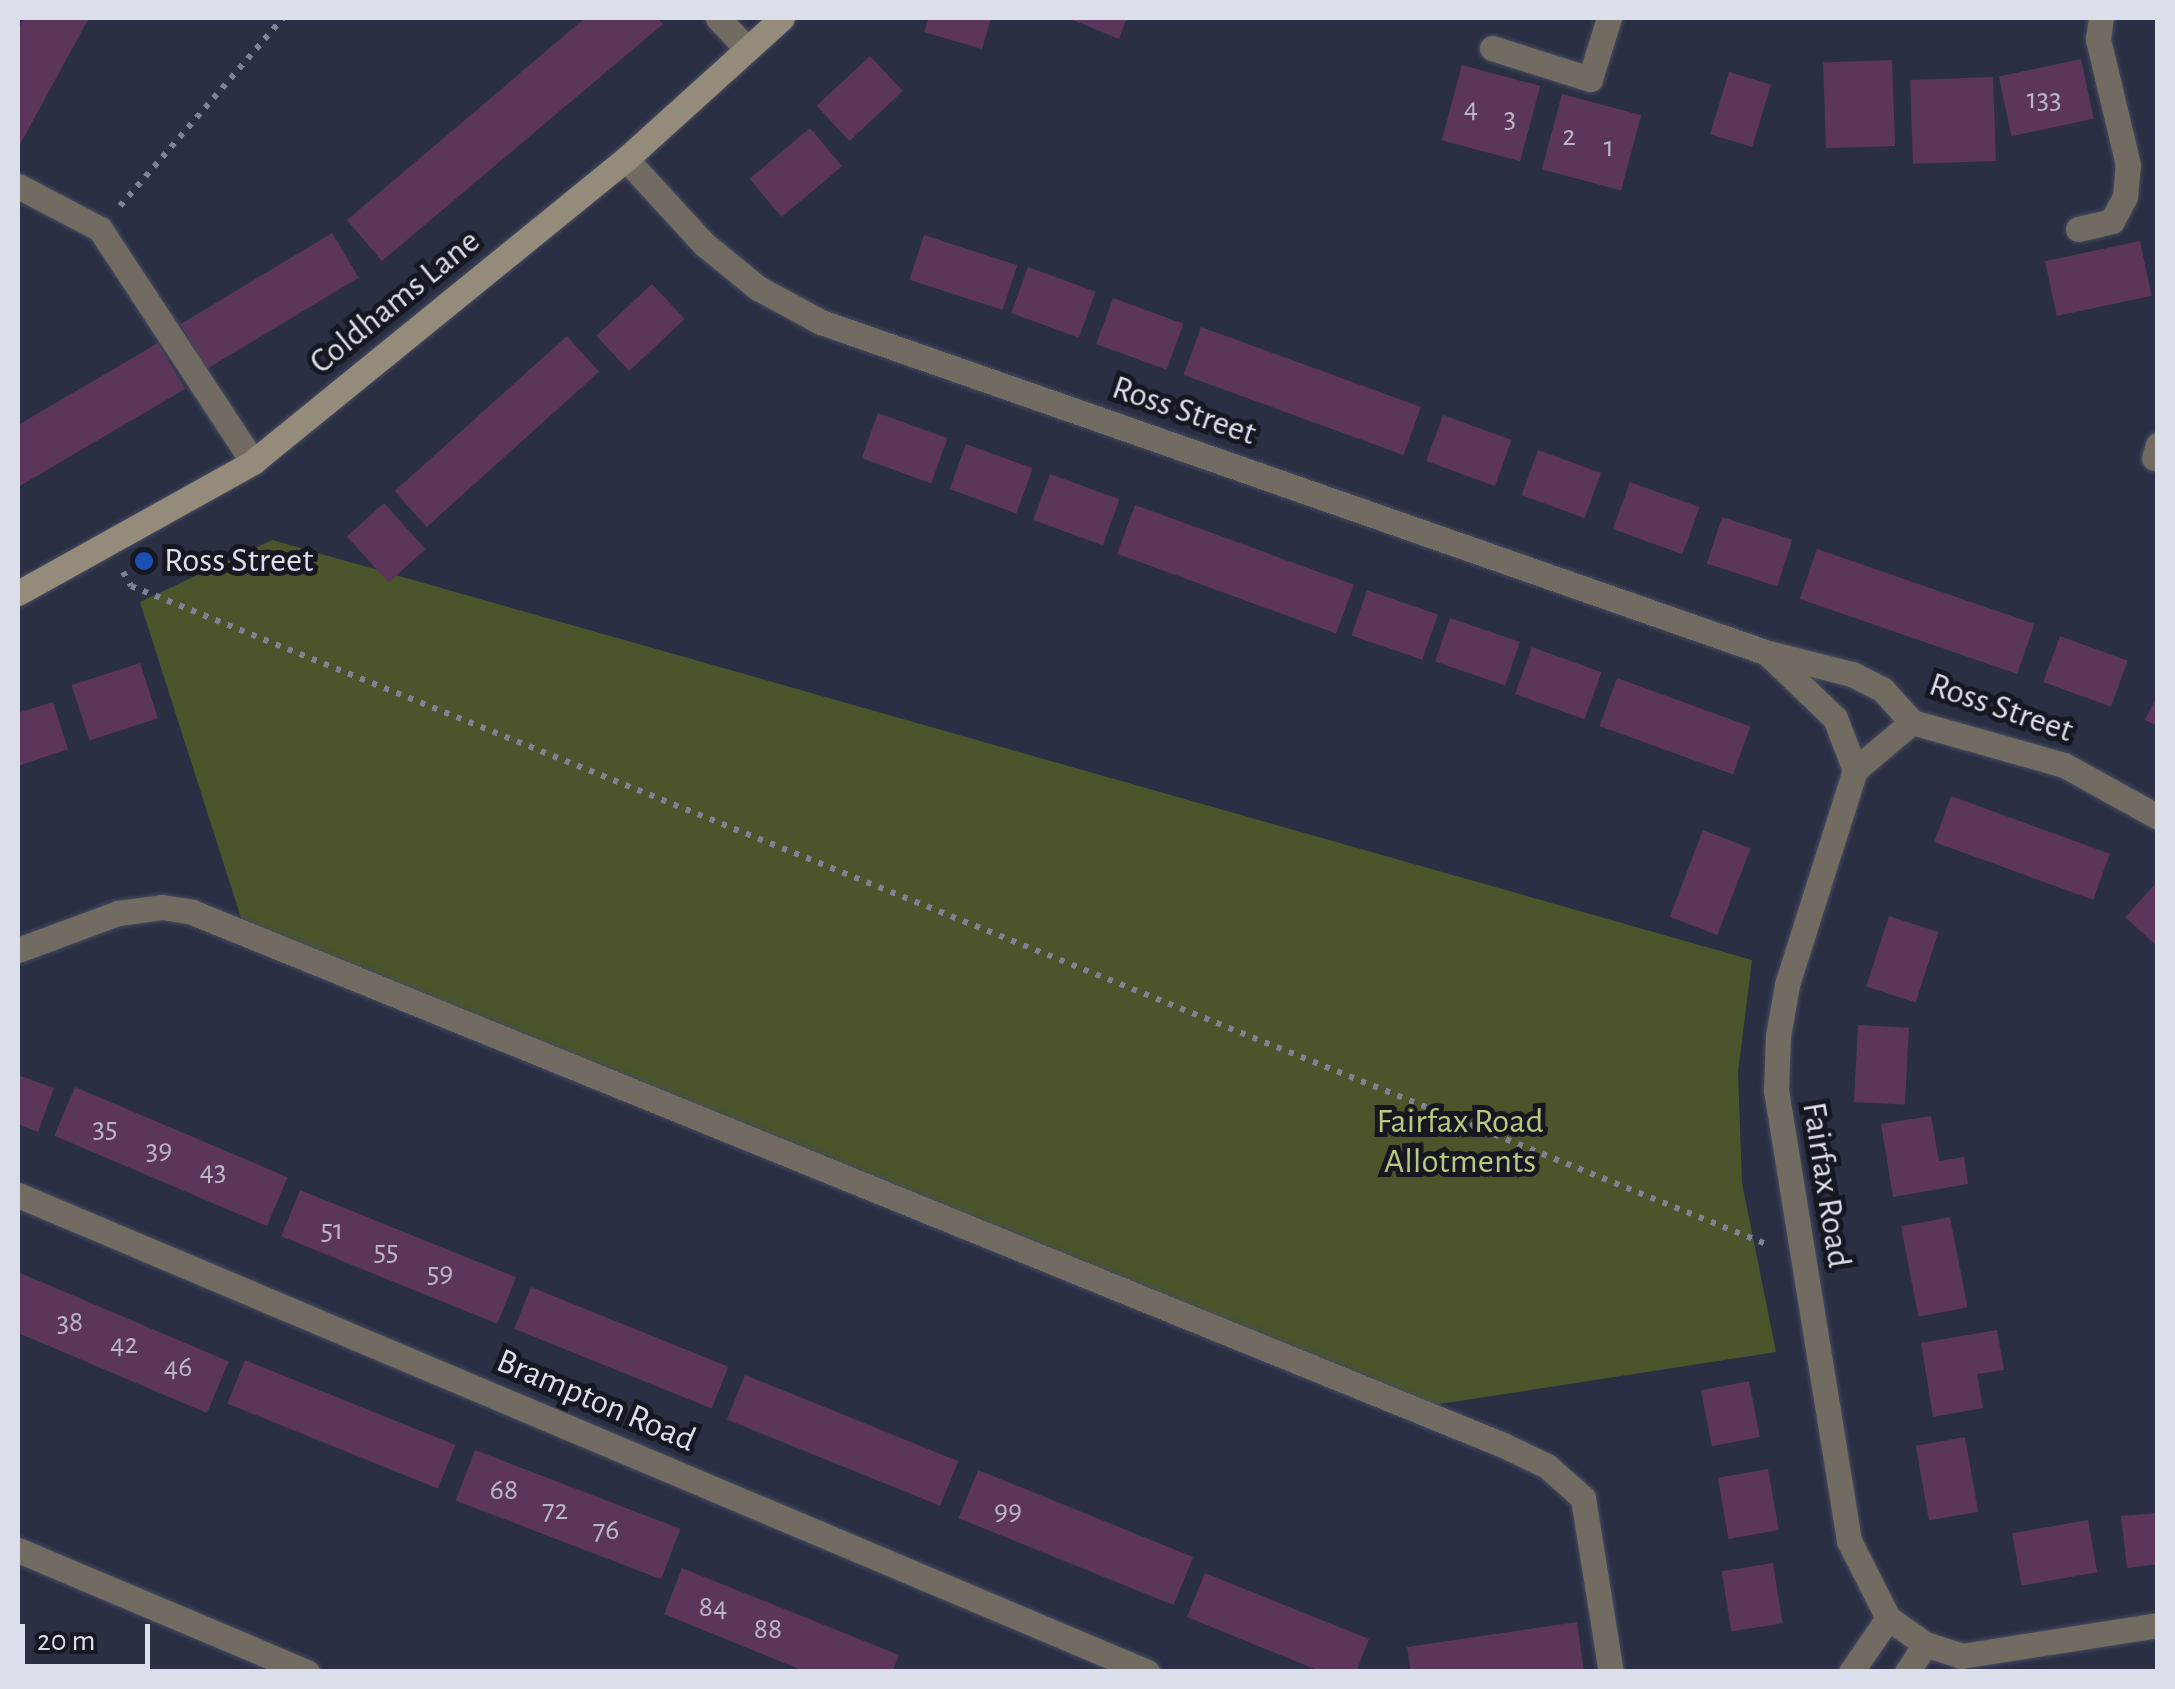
<!DOCTYPE html>
<html>
<head>
<meta charset="utf-8">
<style>
  body { margin:0 }
  #map { position:relative; width:2175px; height:1689px; overflow:hidden; background:#2a2f44; font-family:"Alegreya Sans",sans-serif }
  div>[style] { position:absolute }
  [style*='--x'] { left:calc(var(--x)*1px); top:calc(var(--y)*1px); width:calc(var(--w)*1px); rotate:calc(var(--a)*1deg) }
  .green>* { inset:0; background:#4a552b }
  .building>* { inset:0; background:#5b365a; transform-origin:0 0 }
  .path>* { height:6px; margin-top:-3px; transform-origin:0; background:repeating-linear-gradient(90deg,#7e8394 0 5px,transparent 0 13px) }
  .roads { filter:drop-shadow(0 0 2px #464b5f) drop-shadow(0 0 2px #464b5f) }
  .lane>* { height:25px; margin:-12.5px; padding:0 12.5px; transform-origin:12.5px; border-radius:12.5px; background:#716b61 }
  .street>* { height:25px; margin:-12.5px; padding:0 12.5px; transform-origin:12.5px; border-radius:12.5px; background:#716b61 }
  .secondary>* { height:25px; margin:-12.5px; padding:0 12.5px; transform-origin:12.5px; border-radius:12.5px; background:#948b7b }
  .dots>* { width:28px; height:28px; translate:-50% -50%; box-sizing:border-box; border:5px solid #161821; border-radius:50% }
  span { translate:-50% -50%; white-space:nowrap; text-align:center; line-height:1.15; -webkit-text-stroke:10px #161821; paint-order:stroke }
  .number-label { font-size:30px; color:#bbb5c8 }
  .number-label span { -webkit-text-stroke-width:0 }
  .street-label { font-size:35px; color:#dbdfec }
  .poi-label { font-size:35px; color:#dbdfec }
  .left { translate:0 -50%; text-align:left }
  .park-label { font-size:35px; color:#b5ca7c }
  .frame { position:absolute; inset:0; border:20px solid #dbdfec; pointer-events:none }
  .scale { position:absolute; left:20px; top:1624px; width:130px; height:45px; box-sizing:border-box; border:5px solid #dbdfec; border-top:0; padding-left:12px; font-size:30px; line-height:35px; white-space:nowrap; color:#dbdfec; -webkit-text-stroke:8px #161821; paint-order:stroke }
</style>
</head>
<body>
<div id="map">
  <div class="green">
    <i style="clip-path:polygon(272px 540px,1752px 960px,1738px 1072px,1742px 1183px,1776px 1352px,1433px 1405px,242px 921px,140px 602px)"></i>
  </div>
  <div class="building">
    <i style="clip-path:polygon(24px 18px,89px 18px,18px 148px,18px 30px)"></i>
    <i style="clip-path:polygon(585px 18px,657px 18px,663px 24px,382px 261px,347px 220px)"></i>
    <i style="clip-path:polygon(929px 18px,991px 18px,982px 49px,924px 32px)"></i>
    <i style="clip-path:polygon(1068px 18px,1127px 18px,1119px 39px)"></i>
    <i style="left:870px;top:56px;width:48px;height:73px;rotate:47deg"></i>
    <i style="left:2081px;top:59px;width:61px;height:84px;rotate:78deg"></i>
    <i style="left:1892px;top:60px;width:86px;height:69px;rotate:88deg"></i>
    <i style="left:1462px;top:65px;width:81px;height:78px;rotate:15deg"></i>
    <i style="left:1729px;top:72px;width:44px;height:65px;rotate:17deg"></i>
    <i style="left:1993px;top:77px;width:84px;height:83px;rotate:88deg"></i>
    <i style="left:1562px;top:94px;width:82px;height:78px;rotate:15deg"></i>
    <i style="left:810px;top:128px;width:50px;height:79px;rotate:50deg"></i>
    <i style="left:332px;top:233px;width:52px;height:177px;rotate:59deg"></i>
    <i style="left:924px;top:235px;width:98px;height:47px;rotate:18deg"></i>
    <i style="left:2140px;top:241px;width:56px;height:97px;rotate:78deg"></i>
    <i style="left:1028px;top:267px;width:72px;height:49px;rotate:20deg"></i>
    <i style="left:652px;top:284px;width:48px;height:76px;rotate:47deg"></i>
    <i style="left:1113px;top:298px;width:75px;height:49px;rotate:20deg"></i>
    <i style="left:1201px;top:327px;width:234px;height:51px;rotate:20deg"></i>
    <i style="left:567px;top:336px;width:48px;height:232px;rotate:48deg"></i>
    <i style="clip-path:polygon(158px 343px,185px 389px,18px 487px,18px 425px)"></i>
    <i style="left:878px;top:413px;width:74px;height:48px;rotate:20deg"></i>
    <i style="left:1443px;top:415px;width:73px;height:49px;rotate:20deg"></i>
    <i style="left:966px;top:444px;width:71px;height:48px;rotate:20deg"></i>
    <i style="left:1538px;top:450px;width:67px;height:48px;rotate:20deg"></i>
    <i style="left:1050px;top:474px;width:74px;height:49px;rotate:20deg"></i>
    <i style="left:1630px;top:482px;width:74px;height:50px;rotate:20deg"></i>
    <i style="left:384px;top:503px;width:62px;height:50px;rotate:48deg"></i>
    <i style="left:1135px;top:505px;width:233px;height:52px;rotate:20deg"></i>
    <i style="left:1722px;top:517px;width:74px;height:49px;rotate:18deg"></i>
    <i style="left:1817px;top:549px;width:230px;height:53px;rotate:19deg"></i>
    <i style="left:1367px;top:590px;width:75px;height:48px;rotate:19deg"></i>
    <i style="left:1450px;top:618px;width:74px;height:46px;rotate:19deg"></i>
    <i style="left:2060px;top:636px;width:72px;height:49px;rotate:20deg"></i>
    <i style="left:1532px;top:647px;width:74px;height:50px;rotate:20deg"></i>
    <i style="left:140px;top:663px;width:58px;height:72px;rotate:72deg"></i>
    <i style="left:1617px;top:678px;width:142px;height:51px;rotate:20deg"></i>
    <i style="clip-path:polygon(2158px 694px,2158px 726px,2145px 720px)"></i>
    <i style="clip-path:polygon(53px 702px,68px 749px,18px 766px,18px 713px)"></i>
    <i style="left:1951px;top:796px;width:169px;height:49px;rotate:20deg"></i>
    <i style="left:1703px;top:830px;width:51px;height:93px;rotate:21deg"></i>
    <i style="clip-path:polygon(2158px 881px,2158px 947px,2125px 917px)"></i>
    <i style="left:1889px;top:916px;width:52px;height:74px;rotate:18deg"></i>
    <i style="left:1858px;top:1025px;width:51px;height:77px;rotate:3deg"></i>
    <i style="clip-path:polygon(18px 1075px,54px 1088px,38px 1132px,18px 1124px)"></i>
    <i style="left:75px;top:1087px;width:231px;height:53px;rotate:23deg"></i>
    <i style="clip-path:polygon(1931px 1116px,1939px 1161px,1964px 1157px,1968px 1184px,1893px 1197px,1881px 1124px)"></i>
    <i style="left:300px;top:1190px;width:233px;height:50px;rotate:22deg"></i>
    <i style="left:1950px;top:1217px;width:92px;height:50px;rotate:79deg"></i>
    <i style="left:18px;top:1272px;width:229px;height:56px;rotate:23deg"></i>
    <i style="left:531px;top:1287px;width:213px;height:45px;rotate:22deg"></i>
    <i style="clip-path:polygon(1997px 1330px,2004px 1370px,1977px 1374px,1983px 1408px,1933px 1417px,1921px 1343px)"></i>
    <i style="left:245px;top:1360px;width:227px;height:47px;rotate:22deg"></i>
    <i style="left:745px;top:1375px;width:230px;height:48px;rotate:22deg"></i>
    <i style="left:1749px;top:1381px;width:57px;height:49px;rotate:79deg"></i>
    <i style="left:1965px;top:1437px;width:76px;height:50px;rotate:80deg"></i>
    <i style="left:475px;top:1450px;width:220px;height:54px;rotate:21deg"></i>
    <i style="left:1768px;top:1469px;width:62px;height:51px;rotate:80deg"></i>
    <i style="left:978px;top:1470px;width:232px;height:52px;rotate:22deg"></i>
    <i style="clip-path:polygon(2158px 1513px,2158px 1564px,2127px 1568px,2121px 1516px)"></i>
    <i style="left:2088px;top:1520px;width:53px;height:77px;rotate:80deg"></i>
    <i style="left:1773px;top:1563px;width:61px;height:52px;rotate:81deg"></i>
    <i style="clip-path:polygon(682px 1568px,899px 1655px,892px 1672px,806px 1672px,664px 1614px)"></i>
    <i style="clip-path:polygon(1205px 1573px,1369px 1639px,1356px 1672px,1322px 1672px,1187px 1617px)"></i>
    <i style="clip-path:polygon(1577px 1622px,1584px 1672px,1411px 1672px,1407px 1647px)"></i>
  </div>
  <div class="path">
    <i style="--x:120;--y:206;--w:249;--a:-49.1"></i>
    <i style="--x:123;--y:572;--w:16;--a:60"></i>
    <i style="--x:131;--y:586;--w:1766;--a:21.92"></i>
  </div>
  <div class="roads">
    <div class="lane">
      <i style="--x:2078;--y:229;--w:35;--a:-13"></i>
      <i style="--x:2112;--y:221;--w:27;--a:-62"></i>
      <i style="--x:2125;--y:197;--w:32;--a:-85"></i>
      <i style="--x:2128;--y:165;--w:130;--a:-103.4"></i>
      <i style="--x:2098;--y:39;--w:21;--a:-82"></i>
      <i style="--x:18;--y:950;--w:107;--a:-20.3"></i>
      <i style="--x:118;--y:913;--w:44;--a:-7.8"></i>
      <i style="--x:162;--y:907;--w:30;--a:9"></i>
      <i style="--x:192;--y:912;--w:1413;--a:22.12"></i>
      <i style="--x:1501;--y:1444;--w:51;--a:25.6"></i>
      <i style="--x:1547;--y:1466;--w:48;--a:41.6"></i>
      <i style="--x:1583;--y:1498;--w:176;--a:80.9"></i>
      <i style="--x:18;--y:1550;--w:314;--a:22.9"></i>
    </div>
    <div class="street">
      <i style="--x:718;--y:18;--w:42;--a:46.9"></i>
      <i style="--x:1492;--y:48;--w:103;--a:17.6"></i>
      <i style="--x:1590;--y:79;--w:64;--a:-72.7"></i>
      <i style="--x:626;--y:159;--w:115;--a:47.5"></i>
      <i style="--x:704;--y:244;--w:70;--a:39.2"></i>
      <i style="--x:758;--y:288;--w:72;--a:28.4"></i>
      <i style="--x:821;--y:322;--w:1000;--a:19.27"></i>
      <i style="--x:1765;--y:652;--w:90;--a:14.2"></i>
      <i style="--x:1852;--y:674;--w:34;--a:27"></i>
      <i style="--x:1882;--y:689;--w:45;--a:47.7"></i>
      <i style="--x:1912;--y:722;--w:158;--a:15.8"></i>
      <i style="--x:2064;--y:765;--w:107;--a:29"></i>
      <i style="--x:18;--y:186;--w:93;--a:27.7"></i>
      <i style="--x:100;--y:229;--w:279;--a:56.7"></i>
      <i style="--x:2154;--y:458;--w:14;--a:-73"></i>
      <i style="--x:1769;--y:655;--w:91;--a:43.7"></i>
      <i style="--x:1835;--y:718;--w:56;--a:69"></i>
      <i style="--x:1912;--y:722;--w:75;--a:139.9"></i>
      <i style="--x:1855;--y:770;--w:225;--a:107.6"></i>
      <i style="--x:1787;--y:985;--w:52;--a:100"></i>
      <i style="--x:1778;--y:1036;--w:54;--a:92.1"></i>
      <i style="--x:1776;--y:1090;--w:457;--a:80.8"></i>
      <i style="--x:1849;--y:1541;--w:86;--a:63.1"></i>
      <i style="--x:1888;--y:1618;--w:45;--a:35.1"></i>
      <i style="--x:1925;--y:1644;--w:38;--a:18"></i>
      <i style="--x:1961;--y:1656;--w:199;--a:-8.9"></i>
      <i style="--x:18;--y:1195;--w:1226;--a:22.9"></i>
      <i style="--x:1851;--y:1672;--w:65;--a:-55.6"></i>
      <i style="--x:1907;--y:1672;--w:33;--a:-57"></i>
    </div>
    <div class="secondary">
      <i style="--x:18;--y:593;--w:269;--a:-29.1"></i>
      <i style="--x:253;--y:462;--w:481;--a:-39.1"></i>
      <i style="--x:626;--y:159;--w:210;--a:-42.1"></i>
    </div>
  </div>
  <div class="dots">
    <i style="left:144px;top:561px;background:#1a4fb4"></i>
  </div>
  <div class="number-label">
    <span style="left:2044px;top:99px">133</span>
    <span style="left:1471px;top:108px">4</span>
    <span style="left:1510px;top:118px">3</span>
    <span style="left:1569px;top:136px">2</span>
    <span style="left:1609px;top:147px">1</span>
    <span style="left:105px;top:1128px">35</span>
    <span style="left:159px;top:1150px">39</span>
    <span style="left:213px;top:1171px">43</span>
    <span style="left:332px;top:1230px">51</span>
    <span style="left:386px;top:1251px">55</span>
    <span style="left:440px;top:1273px">59</span>
    <span style="left:70px;top:1322px">38</span>
    <span style="left:124px;top:1344px">42</span>
    <span style="left:178px;top:1367px">46</span>
    <span style="left:504px;top:1490px">68</span>
    <span style="left:555px;top:1510px">72</span>
    <span style="left:1008px;top:1511px">99</span>
    <span style="left:606px;top:1530px">76</span>
    <span style="left:713px;top:1607px">84</span>
    <span style="left:768px;top:1629px">88</span>
  </div>
  <div class="street-label">
    <span style="left:395px;top:302px;rotate:-39deg">Coldhams Lane</span>
    <span style="left:1184px;top:411px;rotate:19deg">Ross Street</span>
    <span style="left:2001px;top:708px;rotate:19deg">Ross Street</span>
    <span style="left:1826px;top:1185px;rotate:81deg">Fairfax Road</span>
    <span style="left:596px;top:1401px;rotate:23deg">Brampton Road</span>
  </div>
  <div class="poi-label">
    <span class="left" style="left:164px;top:561px">Ross Street</span>
  </div>
  <div class="park-label">
    <span style="left:1460px;top:1142px">Fairfax Road<br>Allotments</span>
  </div>
  <div class="frame"></div>
  <div class="scale">20 m</div>
</div>
</body>
</html>
